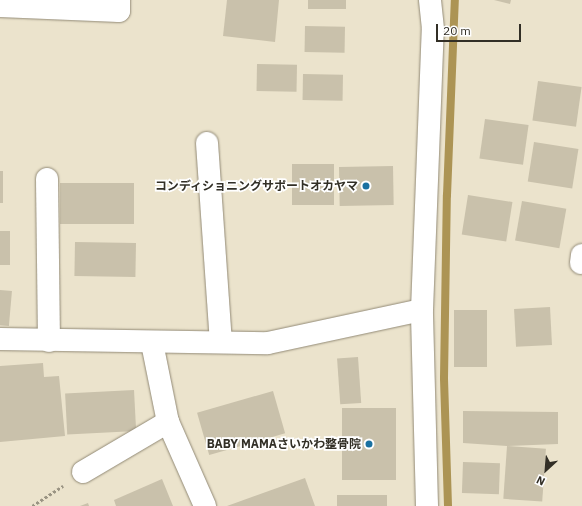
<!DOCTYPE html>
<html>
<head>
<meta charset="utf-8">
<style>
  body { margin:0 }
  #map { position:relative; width:582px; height:506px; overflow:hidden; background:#ebe3cc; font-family:"IBM Plex Sans","Noto Sans JP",sans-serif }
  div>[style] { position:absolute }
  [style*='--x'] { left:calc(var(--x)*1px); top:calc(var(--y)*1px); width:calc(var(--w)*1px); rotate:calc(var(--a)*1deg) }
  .stream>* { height:8px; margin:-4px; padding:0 4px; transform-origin:4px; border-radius:4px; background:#ac9454 }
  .building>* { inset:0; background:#c9c1ab; transform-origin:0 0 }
  .path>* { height:2.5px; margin-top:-1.25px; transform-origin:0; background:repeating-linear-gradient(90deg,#9a9483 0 3px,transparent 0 5px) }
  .roads { filter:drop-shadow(0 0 1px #928a76) drop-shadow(0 0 1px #928a76) }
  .street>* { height:22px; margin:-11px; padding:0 11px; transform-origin:11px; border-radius:11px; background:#fff }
  .dots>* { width:11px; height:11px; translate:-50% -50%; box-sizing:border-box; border:2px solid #fff; border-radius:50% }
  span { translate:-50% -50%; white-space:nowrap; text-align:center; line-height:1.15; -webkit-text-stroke:3.5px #fff; paint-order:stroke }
  .poi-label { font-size:12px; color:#322f26; font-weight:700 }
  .right { translate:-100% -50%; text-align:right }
  .north { position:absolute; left:526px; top:450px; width:40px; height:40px; -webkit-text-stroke:3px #fff; paint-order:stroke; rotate:206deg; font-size:11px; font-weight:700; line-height:16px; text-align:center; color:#322f26 }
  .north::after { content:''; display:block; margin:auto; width:14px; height:18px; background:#322f26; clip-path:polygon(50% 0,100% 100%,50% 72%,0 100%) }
  .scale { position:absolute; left:436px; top:24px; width:85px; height:18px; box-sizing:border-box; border:2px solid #322f26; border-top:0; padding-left:5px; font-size:12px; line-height:14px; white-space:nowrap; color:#322f26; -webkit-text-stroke:3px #fff; paint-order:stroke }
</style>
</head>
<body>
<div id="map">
  <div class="stream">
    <i style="--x:448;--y:506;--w:128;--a:-91.8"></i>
    <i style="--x:444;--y:378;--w:183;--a:-89.1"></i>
    <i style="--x:447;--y:195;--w:195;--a:-87.7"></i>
  </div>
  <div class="building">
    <i style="clip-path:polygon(227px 0,279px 0,275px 42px,223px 36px)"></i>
    <i style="left:308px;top:0;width:38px;height:9px"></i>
    <i style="clip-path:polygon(494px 0,511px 0,510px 4px)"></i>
    <i style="left:305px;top:26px;width:40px;height:26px;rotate:1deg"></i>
    <i style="left:257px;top:64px;width:40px;height:27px;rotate:1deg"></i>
    <i style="left:303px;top:74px;width:40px;height:26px;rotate:1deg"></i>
    <i style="left:538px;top:81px;width:44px;height:40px;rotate:8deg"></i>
    <i style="left:485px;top:119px;width:44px;height:40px;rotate:8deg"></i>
    <i style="left:534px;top:142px;width:45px;height:40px;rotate:9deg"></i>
    <i style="left:292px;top:164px;width:42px;height:41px"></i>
    <i style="left:393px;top:166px;width:39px;height:54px;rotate:89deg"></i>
    <i style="left:0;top:171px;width:3px;height:32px"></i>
    <i style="left:134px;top:183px;width:41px;height:74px;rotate:90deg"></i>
    <i style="left:468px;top:195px;width:45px;height:40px;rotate:9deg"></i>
    <i style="left:522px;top:201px;width:45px;height:40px;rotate:10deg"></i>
    <i style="left:0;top:231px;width:10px;height:34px"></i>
    <i style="left:75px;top:242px;width:61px;height:34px;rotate:1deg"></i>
    <i style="left:0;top:290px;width:12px;height:35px;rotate:5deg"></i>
    <i style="left:550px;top:307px;width:38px;height:36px;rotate:87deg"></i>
    <i style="left:454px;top:310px;width:33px;height:57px"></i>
    <i style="left:358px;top:357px;width:46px;height:21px;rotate:86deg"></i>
    <i style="clip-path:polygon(43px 363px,44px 377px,59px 376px,65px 436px,0 442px,0 366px)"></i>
    <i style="left:134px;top:390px;width:41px;height:69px;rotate:87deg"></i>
    <i style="left:273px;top:391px;width:44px;height:79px;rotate:74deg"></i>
    <i style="left:342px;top:408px;width:54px;height:72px"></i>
    <i style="clip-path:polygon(463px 411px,558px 412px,558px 444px,507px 446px,463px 443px)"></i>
    <i style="left:507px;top:446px;width:39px;height:53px;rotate:4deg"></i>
    <i style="left:463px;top:462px;width:37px;height:31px;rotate:2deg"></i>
    <i style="clip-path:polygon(305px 478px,315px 506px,227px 506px)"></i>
    <i style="clip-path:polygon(162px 479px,173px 506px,116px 506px,114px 500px)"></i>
    <i style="left:337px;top:495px;width:50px;height:11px"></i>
    <i style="clip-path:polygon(88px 503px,89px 506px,80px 506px)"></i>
  </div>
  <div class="path">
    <i style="--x:32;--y:506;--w:37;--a:-33"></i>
  </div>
  <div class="roads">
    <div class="street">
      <i style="--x:0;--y:6;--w:119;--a:2.4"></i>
      <i style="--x:119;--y:11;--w:11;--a:-90"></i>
      <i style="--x:207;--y:143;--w:199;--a:86"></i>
      <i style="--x:47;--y:179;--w:162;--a:89.3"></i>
      <i style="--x:581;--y:263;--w:8;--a:-83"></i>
      <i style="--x:0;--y:339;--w:268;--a:0.9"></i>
      <i style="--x:268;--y:343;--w:157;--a:-12.1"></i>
      <i style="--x:152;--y:343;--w:81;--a:78.6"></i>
      <i style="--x:168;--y:422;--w:92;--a:66.2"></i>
      <i style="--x:83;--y:472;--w:99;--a:-30.5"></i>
      <i style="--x:427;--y:506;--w:196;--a:-91.5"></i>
      <i style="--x:422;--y:310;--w:281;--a:-87.8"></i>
      <i style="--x:433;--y:29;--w:29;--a:-96"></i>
    </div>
  </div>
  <div class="dots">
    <i style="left:366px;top:186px;background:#1a71a1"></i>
    <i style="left:369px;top:444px;background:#1a71a1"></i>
  </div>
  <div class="poi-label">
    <span class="right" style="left:358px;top:186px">コンディショニングサポートオカヤマ</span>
    <span class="right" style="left:361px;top:444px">BABY MAMAさいかわ整骨院</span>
  </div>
  <div class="north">N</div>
  <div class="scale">20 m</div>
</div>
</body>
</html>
